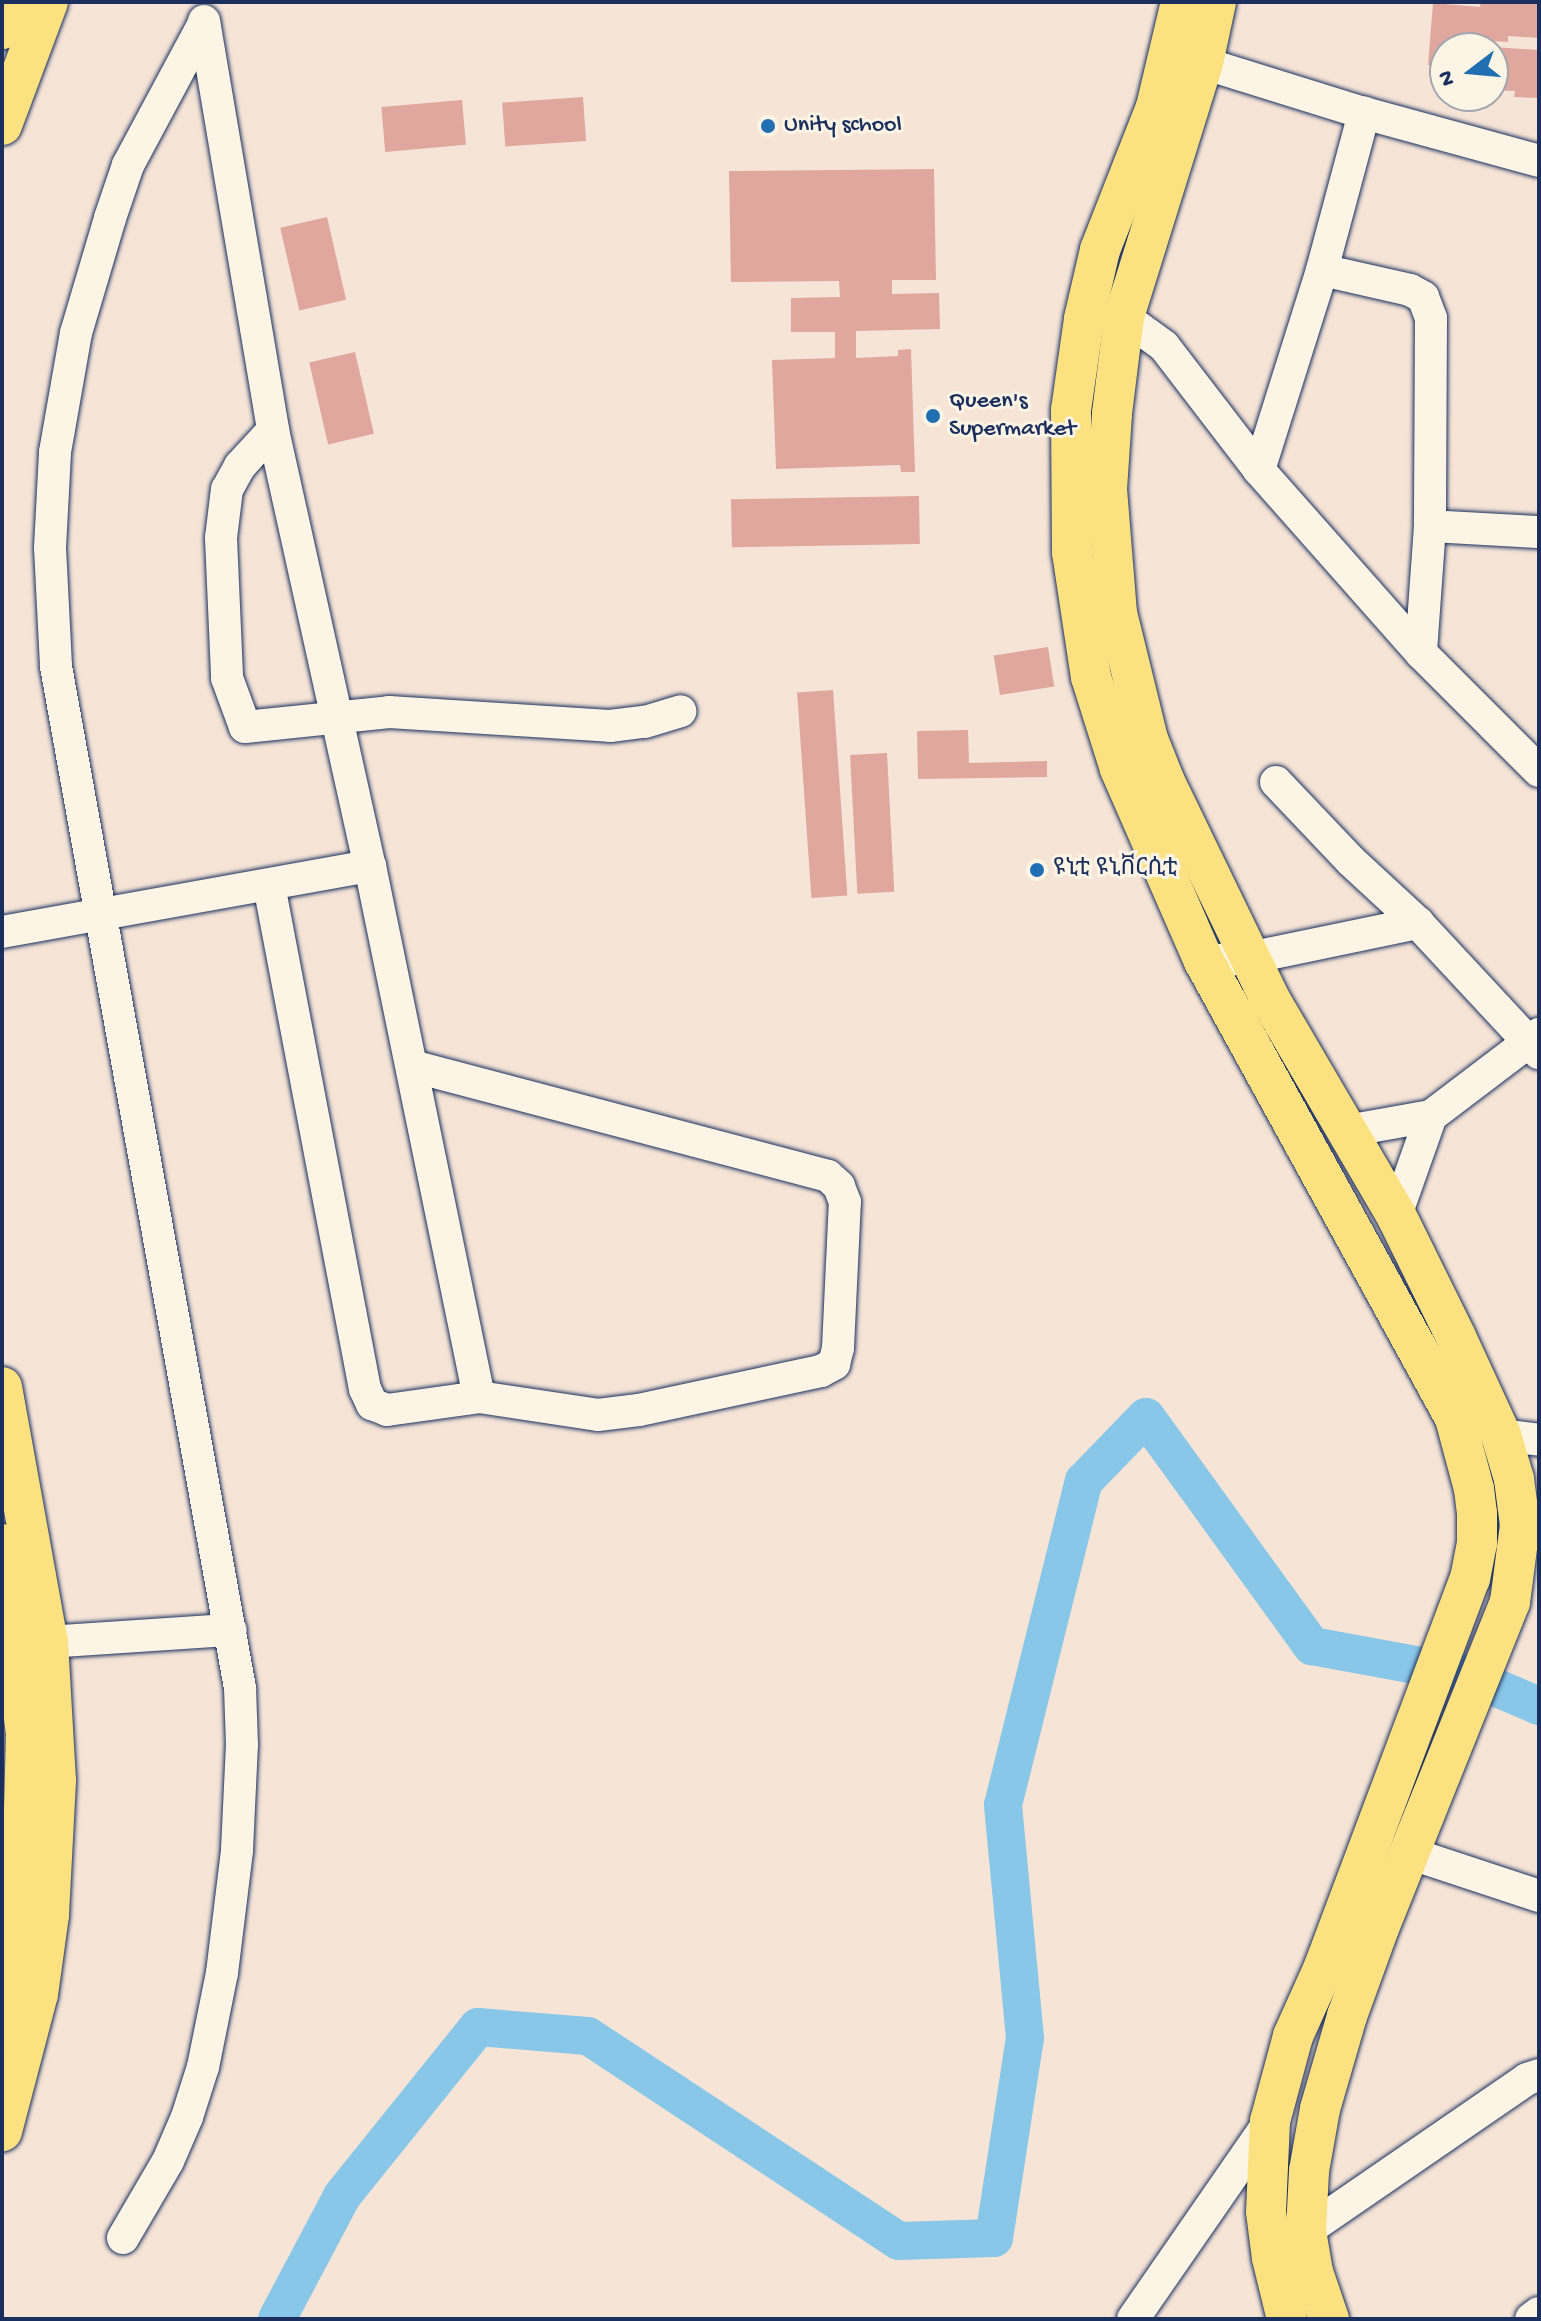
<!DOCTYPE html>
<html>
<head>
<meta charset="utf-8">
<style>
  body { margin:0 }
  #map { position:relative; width:1541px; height:2321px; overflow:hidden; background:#f6e5d7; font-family:"Gochi Hand","Noto Sans Ethiopic",sans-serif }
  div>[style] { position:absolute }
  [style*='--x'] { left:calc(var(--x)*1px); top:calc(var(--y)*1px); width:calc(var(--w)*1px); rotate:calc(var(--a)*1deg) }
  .river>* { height:38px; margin:-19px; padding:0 19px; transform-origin:19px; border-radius:19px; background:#89c7e9 }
  .building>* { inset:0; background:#e0a79e; transform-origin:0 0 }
  .roads { filter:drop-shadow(0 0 2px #1b2f5e) drop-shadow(0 0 2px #1b2f5e) }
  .minor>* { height:32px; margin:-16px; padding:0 16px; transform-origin:16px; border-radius:16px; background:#fcf5e5 }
  .major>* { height:40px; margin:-20px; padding:0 20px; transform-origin:20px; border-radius:20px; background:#fbe180 }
  .highway>* { height:44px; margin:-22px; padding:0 22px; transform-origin:22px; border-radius:22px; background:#fbe180 }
  .dots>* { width:22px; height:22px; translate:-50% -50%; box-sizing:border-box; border:4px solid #fcf5e5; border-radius:50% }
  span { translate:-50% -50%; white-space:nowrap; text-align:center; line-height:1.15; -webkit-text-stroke:6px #fcf5e5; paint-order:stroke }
  .poi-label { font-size:24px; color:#1b2f5e }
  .left { translate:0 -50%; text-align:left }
  .frame { position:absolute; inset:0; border:4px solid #1b2f5e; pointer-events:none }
  .north { position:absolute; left:1429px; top:32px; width:80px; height:80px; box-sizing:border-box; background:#fcf5e5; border:2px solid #a2a6af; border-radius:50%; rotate:254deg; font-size:22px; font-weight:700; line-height:32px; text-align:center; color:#1b2f5e }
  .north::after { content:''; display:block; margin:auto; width:28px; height:36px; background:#1f6fb2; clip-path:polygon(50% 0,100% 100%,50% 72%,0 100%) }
</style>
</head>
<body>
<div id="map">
  <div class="river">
    <i style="--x:277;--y:2319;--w:139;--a:-62.1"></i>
    <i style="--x:342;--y:2196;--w:217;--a:-51.2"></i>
    <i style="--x:478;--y:2027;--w:110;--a:4.7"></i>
    <i style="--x:588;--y:2036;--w:372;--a:33.4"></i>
    <i style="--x:899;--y:2241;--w:95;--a:-1.8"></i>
    <i style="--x:994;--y:2238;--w:202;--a:-81.2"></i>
    <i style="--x:1025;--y:2038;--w:234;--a:-95.4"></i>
    <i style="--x:1003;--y:1805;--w:334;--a:-76"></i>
    <i style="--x:1084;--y:1481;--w:89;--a:-45.9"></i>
    <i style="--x:1146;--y:1417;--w:283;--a:54.1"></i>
    <i style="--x:1312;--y:1646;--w:155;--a:10.4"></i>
    <i style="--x:1464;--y:1674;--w:82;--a:23.1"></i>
  </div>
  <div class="building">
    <i style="clip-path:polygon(1481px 2px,1539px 2px,1539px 38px,1508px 36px,1508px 42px,1462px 39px,1461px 48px,1445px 48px,1445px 66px,1428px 65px,1433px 3px,1480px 7px)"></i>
    <i style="clip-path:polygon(1493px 47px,1539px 50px,1539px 98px,1514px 97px,1515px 91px,1493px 90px)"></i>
    <i style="left:583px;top:97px;width:44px;height:81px;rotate:86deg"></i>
    <i style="left:462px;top:100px;width:45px;height:81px;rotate:85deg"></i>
    <i style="clip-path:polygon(934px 169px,936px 280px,892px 280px,892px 294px,939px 293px,940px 329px,856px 331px,856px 358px,898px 356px,898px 350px,911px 349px,915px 472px,901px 472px,900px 465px,776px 469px,772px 360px,835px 358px,835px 332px,791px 332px,791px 298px,840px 297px,839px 281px,731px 282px,729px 171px)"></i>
    <i style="left:327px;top:217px;width:85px;height:48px;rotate:77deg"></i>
    <i style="left:355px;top:352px;width:84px;height:47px;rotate:77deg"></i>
    <i style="left:919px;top:496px;width:48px;height:188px;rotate:89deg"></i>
    <i style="left:1048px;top:647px;width:40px;height:55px;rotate:81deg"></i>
    <i style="left:833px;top:690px;width:206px;height:36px;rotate:86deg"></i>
    <i style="clip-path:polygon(968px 730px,969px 763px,1047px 761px,1047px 777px,918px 779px,917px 731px)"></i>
    <i style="left:887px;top:753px;width:139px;height:37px;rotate:87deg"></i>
  </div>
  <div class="roads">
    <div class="minor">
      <i style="--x:204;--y:21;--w:415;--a:80.4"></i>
      <i style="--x:273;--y:430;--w:447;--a:77.5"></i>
      <i style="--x:370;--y:866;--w:542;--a:78.4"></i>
      <i style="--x:1203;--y:63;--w:169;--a:17.3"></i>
      <i style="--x:1322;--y:270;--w:163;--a:-75"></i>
      <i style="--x:1364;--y:113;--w:181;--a:15.3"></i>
      <i style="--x:1124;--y:317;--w:49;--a:35.9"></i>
      <i style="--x:1164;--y:346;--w:156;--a:52.5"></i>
      <i style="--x:1259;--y:470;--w:244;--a:48.5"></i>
      <i style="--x:1421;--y:653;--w:167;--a:45"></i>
      <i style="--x:273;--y:430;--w:49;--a:132.5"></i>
      <i style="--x:240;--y:466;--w:26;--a:119"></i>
      <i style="--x:227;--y:489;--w:49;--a:97"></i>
      <i style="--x:221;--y:538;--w:140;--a:87.5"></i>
      <i style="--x:227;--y:678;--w:52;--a:69.8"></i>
      <i style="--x:245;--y:727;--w:145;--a:-5.9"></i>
      <i style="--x:389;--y:712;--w:221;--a:3.6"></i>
      <i style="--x:610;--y:726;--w:35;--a:-7"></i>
      <i style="--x:645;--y:722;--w:37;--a:-17"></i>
      <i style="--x:1259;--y:470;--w:210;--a:-72.5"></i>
      <i style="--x:1322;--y:270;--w:90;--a:12.8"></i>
      <i style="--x:1410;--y:290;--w:15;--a:28"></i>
      <i style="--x:1423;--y:297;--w:22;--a:69"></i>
      <i style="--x:1431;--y:318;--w:208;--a:90.3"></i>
      <i style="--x:1430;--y:526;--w:127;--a:94.1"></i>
      <i style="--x:1430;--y:526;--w:109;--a:3.2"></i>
      <i style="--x:1276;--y:782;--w:109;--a:46.5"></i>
      <i style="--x:1351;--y:861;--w:91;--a:42.8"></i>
      <i style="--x:1418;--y:923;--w:178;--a:47.1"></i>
      <i style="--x:269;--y:885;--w:513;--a:79.22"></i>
      <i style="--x:365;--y:1389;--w:17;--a:65"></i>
      <i style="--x:372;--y:1404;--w:16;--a:22"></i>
      <i style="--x:387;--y:1410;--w:93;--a:-8"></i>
      <i style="--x:479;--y:1397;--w:120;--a:8.6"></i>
      <i style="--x:598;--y:1415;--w:41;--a:-7"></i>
      <i style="--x:639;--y:1410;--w:186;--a:-12.1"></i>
      <i style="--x:821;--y:1371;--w:15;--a:-28"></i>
      <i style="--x:834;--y:1364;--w:16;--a:-76"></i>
      <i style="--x:838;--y:1348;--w:146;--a:-87.3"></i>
      <i style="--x:845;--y:1202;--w:17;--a:-111"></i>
      <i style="--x:839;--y:1186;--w:15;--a:-138"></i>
      <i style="--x:828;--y:1176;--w:429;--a:-165.2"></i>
      <i style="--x:2;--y:932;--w:374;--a:-10.2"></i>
      <i style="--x:1204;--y:961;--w:45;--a:-3.8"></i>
      <i style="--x:1249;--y:958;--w:173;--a:-11.7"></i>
      <i style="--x:1347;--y:1131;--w:85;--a:-10.1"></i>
      <i style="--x:1431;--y:1116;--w:136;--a:-37.2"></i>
      <i style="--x:1396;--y:1215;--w:105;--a:-70.5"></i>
      <i style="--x:1501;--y:1435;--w:38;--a:7"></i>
      <i style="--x:48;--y:1642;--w:183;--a:-3.8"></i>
      <i style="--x:1409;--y:1853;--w:137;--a:18.3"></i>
      <i style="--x:1306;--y:2231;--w:268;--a:-34.5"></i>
      <i style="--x:1527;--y:2079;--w:13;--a:-18"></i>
      <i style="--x:123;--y:2238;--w:89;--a:-59.7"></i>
      <i style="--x:168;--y:2161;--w:48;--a:-66.6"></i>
      <i style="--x:187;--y:2117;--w:52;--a:-72.3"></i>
      <i style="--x:203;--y:2067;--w:96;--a:-78.6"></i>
      <i style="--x:222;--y:1973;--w:124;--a:-83"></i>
      <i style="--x:237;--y:1850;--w:105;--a:-87.3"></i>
      <i style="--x:242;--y:1745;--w:57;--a:-92"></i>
      <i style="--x:240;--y:1688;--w:1038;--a:-100.21"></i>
      <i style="--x:56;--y:666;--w:118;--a:-92.9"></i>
      <i style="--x:50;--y:548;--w:96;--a:-87"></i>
      <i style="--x:55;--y:452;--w:121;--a:-80"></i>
      <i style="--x:76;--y:333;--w:120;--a:-73.5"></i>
      <i style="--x:110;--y:218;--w:56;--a:-71.2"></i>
      <i style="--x:128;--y:165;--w:161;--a:-61.8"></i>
      <i style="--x:1133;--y:2319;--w:241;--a:-55.3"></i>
      <i style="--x:1531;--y:2319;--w:10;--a:-37"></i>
    </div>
    <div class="major">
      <i style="--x:1181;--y:2;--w:108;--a:103.4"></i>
      <i style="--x:1156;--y:107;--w:154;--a:111.4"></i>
      <i style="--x:1100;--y:250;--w:71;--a:103.1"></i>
      <i style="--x:1084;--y:319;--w:92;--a:98.1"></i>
      <i style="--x:1071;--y:410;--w:142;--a:89.6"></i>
      <i style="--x:1072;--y:552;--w:126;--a:81.4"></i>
      <i style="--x:1091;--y:677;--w:96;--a:72.5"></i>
      <i style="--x:1120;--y:769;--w:210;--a:66.4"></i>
      <i style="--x:1204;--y:961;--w:521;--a:61.22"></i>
      <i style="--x:1455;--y:1418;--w:73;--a:75"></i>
      <i style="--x:1474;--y:1489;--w:24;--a:83"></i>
      <i style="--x:1477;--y:1513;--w:30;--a:90"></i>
      <i style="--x:1477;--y:1543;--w:36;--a:101"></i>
      <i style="--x:1470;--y:1578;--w:415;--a:110.6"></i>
      <i style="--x:1324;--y:1967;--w:76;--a:114.2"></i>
      <i style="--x:1293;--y:2036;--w:88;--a:105.1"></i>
      <i style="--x:1270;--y:2121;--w:91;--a:92.5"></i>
      <i style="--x:1266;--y:2212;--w:46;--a:82.6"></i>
      <i style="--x:1272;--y:2258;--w:63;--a:76.2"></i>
      <i style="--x:1216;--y:2;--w:62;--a:102"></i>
      <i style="--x:1203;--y:63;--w:266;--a:107.3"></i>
      <i style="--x:1124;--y:317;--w:98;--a:97.1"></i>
      <i style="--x:1112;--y:414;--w:75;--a:93.8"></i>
      <i style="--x:1107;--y:489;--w:124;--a:85.4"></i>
      <i style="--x:1117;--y:613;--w:130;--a:76.2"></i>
      <i style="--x:1148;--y:739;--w:46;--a:68.4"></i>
      <i style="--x:1165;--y:782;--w:243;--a:64.2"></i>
      <i style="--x:1271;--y:1001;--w:248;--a:59.7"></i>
      <i style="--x:1396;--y:1215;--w:136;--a:63.8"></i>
      <i style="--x:1456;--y:1337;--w:108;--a:65.3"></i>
      <i style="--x:1501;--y:1435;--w:46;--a:73.5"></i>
      <i style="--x:1514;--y:1479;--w:46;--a:82.6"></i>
      <i style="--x:1520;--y:1525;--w:78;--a:97.4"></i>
      <i style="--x:1510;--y:1602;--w:351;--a:111.9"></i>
      <i style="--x:1379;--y:1928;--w:94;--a:110"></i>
      <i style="--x:1347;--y:2016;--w:97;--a:106.2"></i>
      <i style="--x:1320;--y:2109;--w:63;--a:100.1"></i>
      <i style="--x:1309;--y:2171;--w:60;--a:92.9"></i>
      <i style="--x:1306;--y:2231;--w:42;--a:80.3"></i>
      <i style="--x:1313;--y:2272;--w:50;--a:71.2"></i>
      <i style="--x:2;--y:125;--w:131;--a:-69.5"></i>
      <i style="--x:2;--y:1387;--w:259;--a:79.8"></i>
      <i style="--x:48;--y:1642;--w:139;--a:86.7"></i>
      <i style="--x:56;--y:1781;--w:134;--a:93"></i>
      <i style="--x:49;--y:1915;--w:80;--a:97.9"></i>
      <i style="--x:38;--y:1994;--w:142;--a:104.7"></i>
      <i style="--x:2;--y:1544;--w:191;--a:82.8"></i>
      <i style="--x:26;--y:1733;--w:196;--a:91.5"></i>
      <i style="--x:21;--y:1929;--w:102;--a:100.8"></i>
    </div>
    <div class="highway">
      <i style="--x:2;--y:27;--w:29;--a:-61"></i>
    </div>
  </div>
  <div class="dots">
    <i style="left:768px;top:126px;background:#1f6fb2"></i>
    <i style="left:933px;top:416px;background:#1f6fb2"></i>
    <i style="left:1037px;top:870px;background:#1f6fb2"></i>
  </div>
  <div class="poi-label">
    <span class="left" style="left:784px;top:126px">Unity school</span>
    <span class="left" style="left:949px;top:416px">Queen's<br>Supermarket</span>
    <span class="left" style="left:1053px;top:870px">ዩኒቲ ዩኒቨርሲቲ</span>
  </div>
  <div class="frame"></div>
  <div class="north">N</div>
</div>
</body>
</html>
